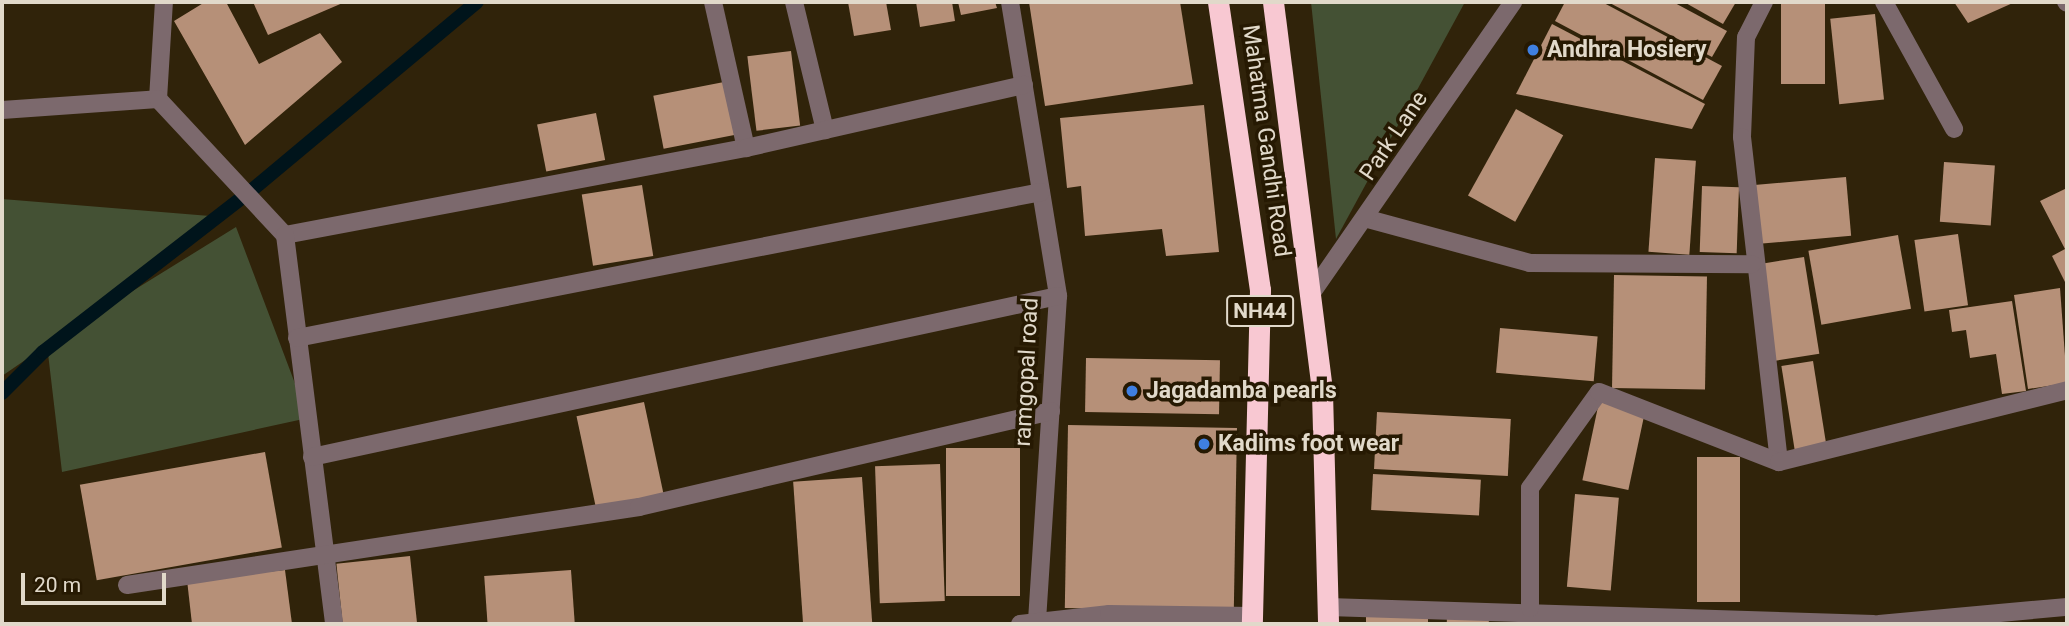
<!DOCTYPE html>
<html>
<head>
<meta charset="utf-8">
<style>
  body { margin:0 }
  #map { position:relative; width:2069px; height:626px; overflow:hidden; background:#30230a; font-family:Roboto,sans-serif }
  div>[style] { position:absolute }
  [style*='--x'] { left:calc(var(--x)*1px); top:calc(var(--y)*1px); width:calc(var(--w)*1px); rotate:calc(var(--a)*1deg) }
  .green>* { inset:0; background:#445134 }
  .stream>* { height:14px; margin:-7px; padding:0 7px; transform-origin:7px; border-radius:7px; background:#00141b }
  .building>* { inset:0; background:#b69078; transform-origin:0 0 }
  .minor>* { height:18px; margin:-9px; padding:0 9px; transform-origin:9px; border-radius:9px; background:#7c696d }
  .highway>* { height:21px; margin:-10.5px; padding:0 10.5px; transform-origin:10.5px; border-radius:10.5px; background:#f8c8d2 }
  .dots>* { width:19px; height:19px; translate:-50% -50%; box-sizing:border-box; border:4px solid #261902; border-radius:50% }
  span { translate:-50% -50%; white-space:nowrap; text-align:center; line-height:1.15; -webkit-text-stroke:7px #261902; paint-order:stroke }
  .shield-label span { padding:2px 5px; background:#261902; border:2px solid; border-radius:5px; -webkit-text-stroke-width:0 }
  .shield-label { font-size:21px; color:#e1d9ca; font-weight:700 }
  .poi-label { font-size:23px; color:#e1d9ca; font-weight:700 }
  .left { translate:0 -50%; text-align:left }
  .street-label { font-size:23px; color:#e1d9ca }
  .frame { position:absolute; inset:0; border:4px solid #e1d9ca; pointer-events:none }
  .scale { position:absolute; left:21px; top:573px; width:145px; height:32px; box-sizing:border-box; border:4px solid #e1d9ca; border-top:0; padding-left:9px; font-size:21px; line-height:24px; white-space:nowrap; color:#e1d9ca; -webkit-text-stroke:5px #261902; paint-order:stroke }
</style>
</head>
<body>
<div id="map">
  <div class="green">
    <i style="clip-path:polygon(1311px 2px,1465px 2px,1336px 239px)"></i>
    <i style="clip-path:polygon(2px 199px,210px 216px,55px 339px,236px 227px,308px 418px,62px 472px,47px 345px,2px 376px)"></i>
  </div>
  <div class="stream">
    <i style="--x:2;--y:393;--w:58;--a:-45"></i>
    <i style="--x:43;--y:352;--w:264;--a:-37.8"></i>
    <i style="--x:252;--y:190;--w:293;--a:-39.9"></i>
  </div>
  <div class="building">
    <i style="clip-path:polygon(205px 2px,226px 2px,259px 64px,320px 33px,342px 62px,245px 145px,174px 21px)"></i>
    <i style="clip-path:polygon(253px 2px,345px 2px,268px 35px)"></i>
    <i style="clip-path:polygon(848px 2px,886px 2px,891px 30px,854px 36px)"></i>
    <i style="clip-path:polygon(916px 2px,952px 2px,955px 21px,920px 27px)"></i>
    <i style="clip-path:polygon(958px 2px,995px 2px,997px 8px,961px 15px)"></i>
    <i style="clip-path:polygon(1029px 2px,1180px 2px,1193px 84px,1045px 106px)"></i>
    <i style="clip-path:polygon(1565px 2px,1602px 2px,1722px 66px,1703px 100px,1555px 21px)"></i>
    <i style="clip-path:polygon(1608px 2px,1673px 2px,1727px 31px,1712px 57px)"></i>
    <i style="clip-path:polygon(1684px 2px,1736px 2px,1723px 24px)"></i>
    <i style="left:1781px;top:2px;width:44px;height:82px"></i>
    <i style="clip-path:polygon(1954px 2px,2015px 2px,1968px 23px)"></i>
    <i style="left:1875px;top:14px;width:86px;height:45px;rotate:84deg"></i>
    <i style="clip-path:polygon(1552px 24px,1705px 104px,1692px 129px,1516px 94px)"></i>
    <i style="left:791px;top:51px;width:75px;height:44px;rotate:83deg"></i>
    <i style="left:724px;top:82px;width:54px;height:72px;rotate:79deg"></i>
    <i style="clip-path:polygon(1204px 105px,1219px 252px,1166px 256px,1162px 229px,1085px 236px,1081px 186px,1067px 188px,1060px 118px)"></i>
    <i style="left:1516px;top:109px;width:54px;height:99px;rotate:29deg"></i>
    <i style="left:596px;top:113px;width:48px;height:60px;rotate:79deg"></i>
    <i style="left:1655px;top:158px;width:41px;height:94px;rotate:4deg"></i>
    <i style="left:1944px;top:162px;width:51px;height:60px;rotate:4deg"></i>
    <i style="left:1846px;top:177px;width:59px;height:92px;rotate:85deg"></i>
    <i style="left:642px;top:185px;width:72px;height:61px;rotate:81deg"></i>
    <i style="left:1702px;top:186px;width:37px;height:66px;rotate:2deg"></i>
    <i style="clip-path:polygon(2067px 188px,2067px 286px,2052px 256px,2065px 249px,2040px 201px)"></i>
    <i style="left:1958px;top:234px;width:72px;height:44px;rotate:82deg"></i>
    <i style="left:1898px;top:235px;width:75px;height:91px;rotate:80deg"></i>
    <i style="left:1804px;top:257px;width:98px;height:46px;rotate:81deg"></i>
    <i style="left:1614px;top:275px;width:93px;height:113px;rotate:1deg"></i>
    <i style="clip-path:polygon(2060px 288px,2067px 383px,2028px 389px,2014px 295px)"></i>
    <i style="clip-path:polygon(2012px 301px,2026px 391px,2002px 394px,1996px 354px,1970px 358px,1966px 330px,1952px 332px,1949px 310px)"></i>
    <i style="left:1500px;top:328px;width:98px;height:45px;rotate:5deg"></i>
    <i style="left:1086px;top:358px;width:134px;height:54px;rotate:1deg"></i>
    <i style="left:1813px;top:361px;width:85px;height:32px;rotate:81deg"></i>
    <i style="left:644px;top:402px;width:94px;height:69px;rotate:78deg"></i>
    <i style="left:1599px;top:402px;width:47px;height:80px;rotate:12deg"></i>
    <i style="left:1377px;top:412px;width:134px;height:57px;rotate:3deg"></i>
    <i style="left:1068px;top:425px;width:169px;height:183px;rotate:1deg"></i>
    <i style="left:946px;top:448px;width:74px;height:148px"></i>
    <i style="left:265px;top:452px;width:97px;height:188px;rotate:80deg"></i>
    <i style="left:1697px;top:457px;width:43px;height:145px"></i>
    <i style="left:940px;top:464px;width:137px;height:65px;rotate:88deg"></i>
    <i style="left:1373px;top:474px;width:108px;height:36px;rotate:3deg"></i>
    <i style="left:862px;top:477px;width:147px;height:69px;rotate:86deg"></i>
    <i style="left:1575px;top:494px;width:44px;height:93px;rotate:5deg"></i>
    <i style="left:410px;top:556px;width:68px;height:74px;rotate:84deg"></i>
    <i style="clip-path:polygon(285px 570px,292px 624px,192px 624px,187px 580px)"></i>
    <i style="left:571px;top:570px;width:54px;height:87px;rotate:86deg"></i>
    <i style="left:1428px;top:611px;width:13px;height:62px;rotate:90deg"></i>
    <i style="left:1447px;top:612px;width:42px;height:12px;rotate:1deg"></i>
  </div>
  <div class="minor">
    <i style="--x:713;--y:2;--w:150;--a:77.3"></i>
    <i style="--x:794;--y:2;--w:132;--a:76.4"></i>
    <i style="--x:1010;--y:2;--w:298;--a:80.7"></i>
    <i style="--x:1058;--y:296;--w:327;--a:93.7"></i>
    <i style="--x:1764;--y:2;--w:39;--a:117"></i>
    <i style="--x:1746;--y:37;--w:100;--a:92.3"></i>
    <i style="--x:1742;--y:137;--w:327;--a:83.5"></i>
    <i style="--x:1884;--y:2;--w:145;--a:61.1"></i>
    <i style="--x:2066;--y:2;--w:1;--a:45"></i>
    <i style="--x:158;--y:99;--w:97;--a:-86.5"></i>
    <i style="--x:2;--y:110;--w:156;--a:-4"></i>
    <i style="--x:158;--y:99;--w:186;--a:47"></i>
    <i style="--x:285;--y:235;--w:469;--a:-10.7"></i>
    <i style="--x:746;--y:148;--w:285;--a:-12.8"></i>
    <i style="--x:1368;--y:219;--w:168;--a:15.2"></i>
    <i style="--x:1530;--y:263;--w:222;--a:0.3"></i>
    <i style="--x:285;--y:235;--w:392;--a:82.8"></i>
    <i style="--x:1311;--y:294;--w:355;--a:-55.3"></i>
    <i style="--x:297;--y:338;--w:758;--a:-11.1"></i>
    <i style="--x:312;--y:457;--w:763;--a:-12.18"></i>
    <i style="--x:127;--y:585;--w:518;--a:-8.66"></i>
    <i style="--x:639;--y:507;--w:423;--a:-13.1"></i>
    <i style="--x:1328;--y:607;--w:546;--a:1.78"></i>
    <i style="--x:1530;--y:608;--w:120;--a:-90"></i>
    <i style="--x:1530;--y:488;--w:118;--a:-54.3"></i>
    <i style="--x:1599;--y:392;--w:193;--a:21.3"></i>
    <i style="--x:1779;--y:462;--w:297;--a:-14"></i>
    <i style="--x:1020;--y:624;--w:90;--a:-6.4"></i>
    <i style="--x:1109;--y:614;--w:143;--a:0.8"></i>
    <i style="--x:1879;--y:624;--w:189;--a:-5.2"></i>
  </div>
  <div class="highway">
    <i style="--x:1218;--y:2;--w:291;--a:81.7"></i>
    <i style="--x:1260;--y:290;--w:334;--a:91.4"></i>
    <i style="--x:1273;--y:2;--w:393;--a:82.8"></i>
    <i style="--x:1322;--y:392;--w:232;--a:88.5"></i>
  </div>
  <div class="dots">
    <i style="left:1533px;top:50px;background:#3f7fe0"></i>
    <i style="left:1132px;top:391px;background:#3f7fe0"></i>
    <i style="left:1204px;top:444px;background:#3f7fe0"></i>
  </div>
  <div class="shield-label">
    <span style="left:1260px;top:311px">NH44</span>
  </div>
  <div class="poi-label">
    <span class="left" style="left:1547px;top:50px">Andhra Hosiery</span>
    <span class="left" style="left:1146px;top:391px">Jagadamba pearls</span>
    <span class="left" style="left:1218px;top:444px">Kadims foot wear</span>
  </div>
  <div class="street-label">
    <span style="left:1394px;top:136px;rotate:-56deg">Park Lane</span>
    <span style="left:1266px;top:141px;rotate:82deg">Mahatma Gandhi Road</span>
    <span style="left:1027px;top:372px;rotate:-87deg">ramgopal road</span>
  </div>
  <div class="frame"></div>
  <div class="scale">20 m</div>
</div>
</body>
</html>
